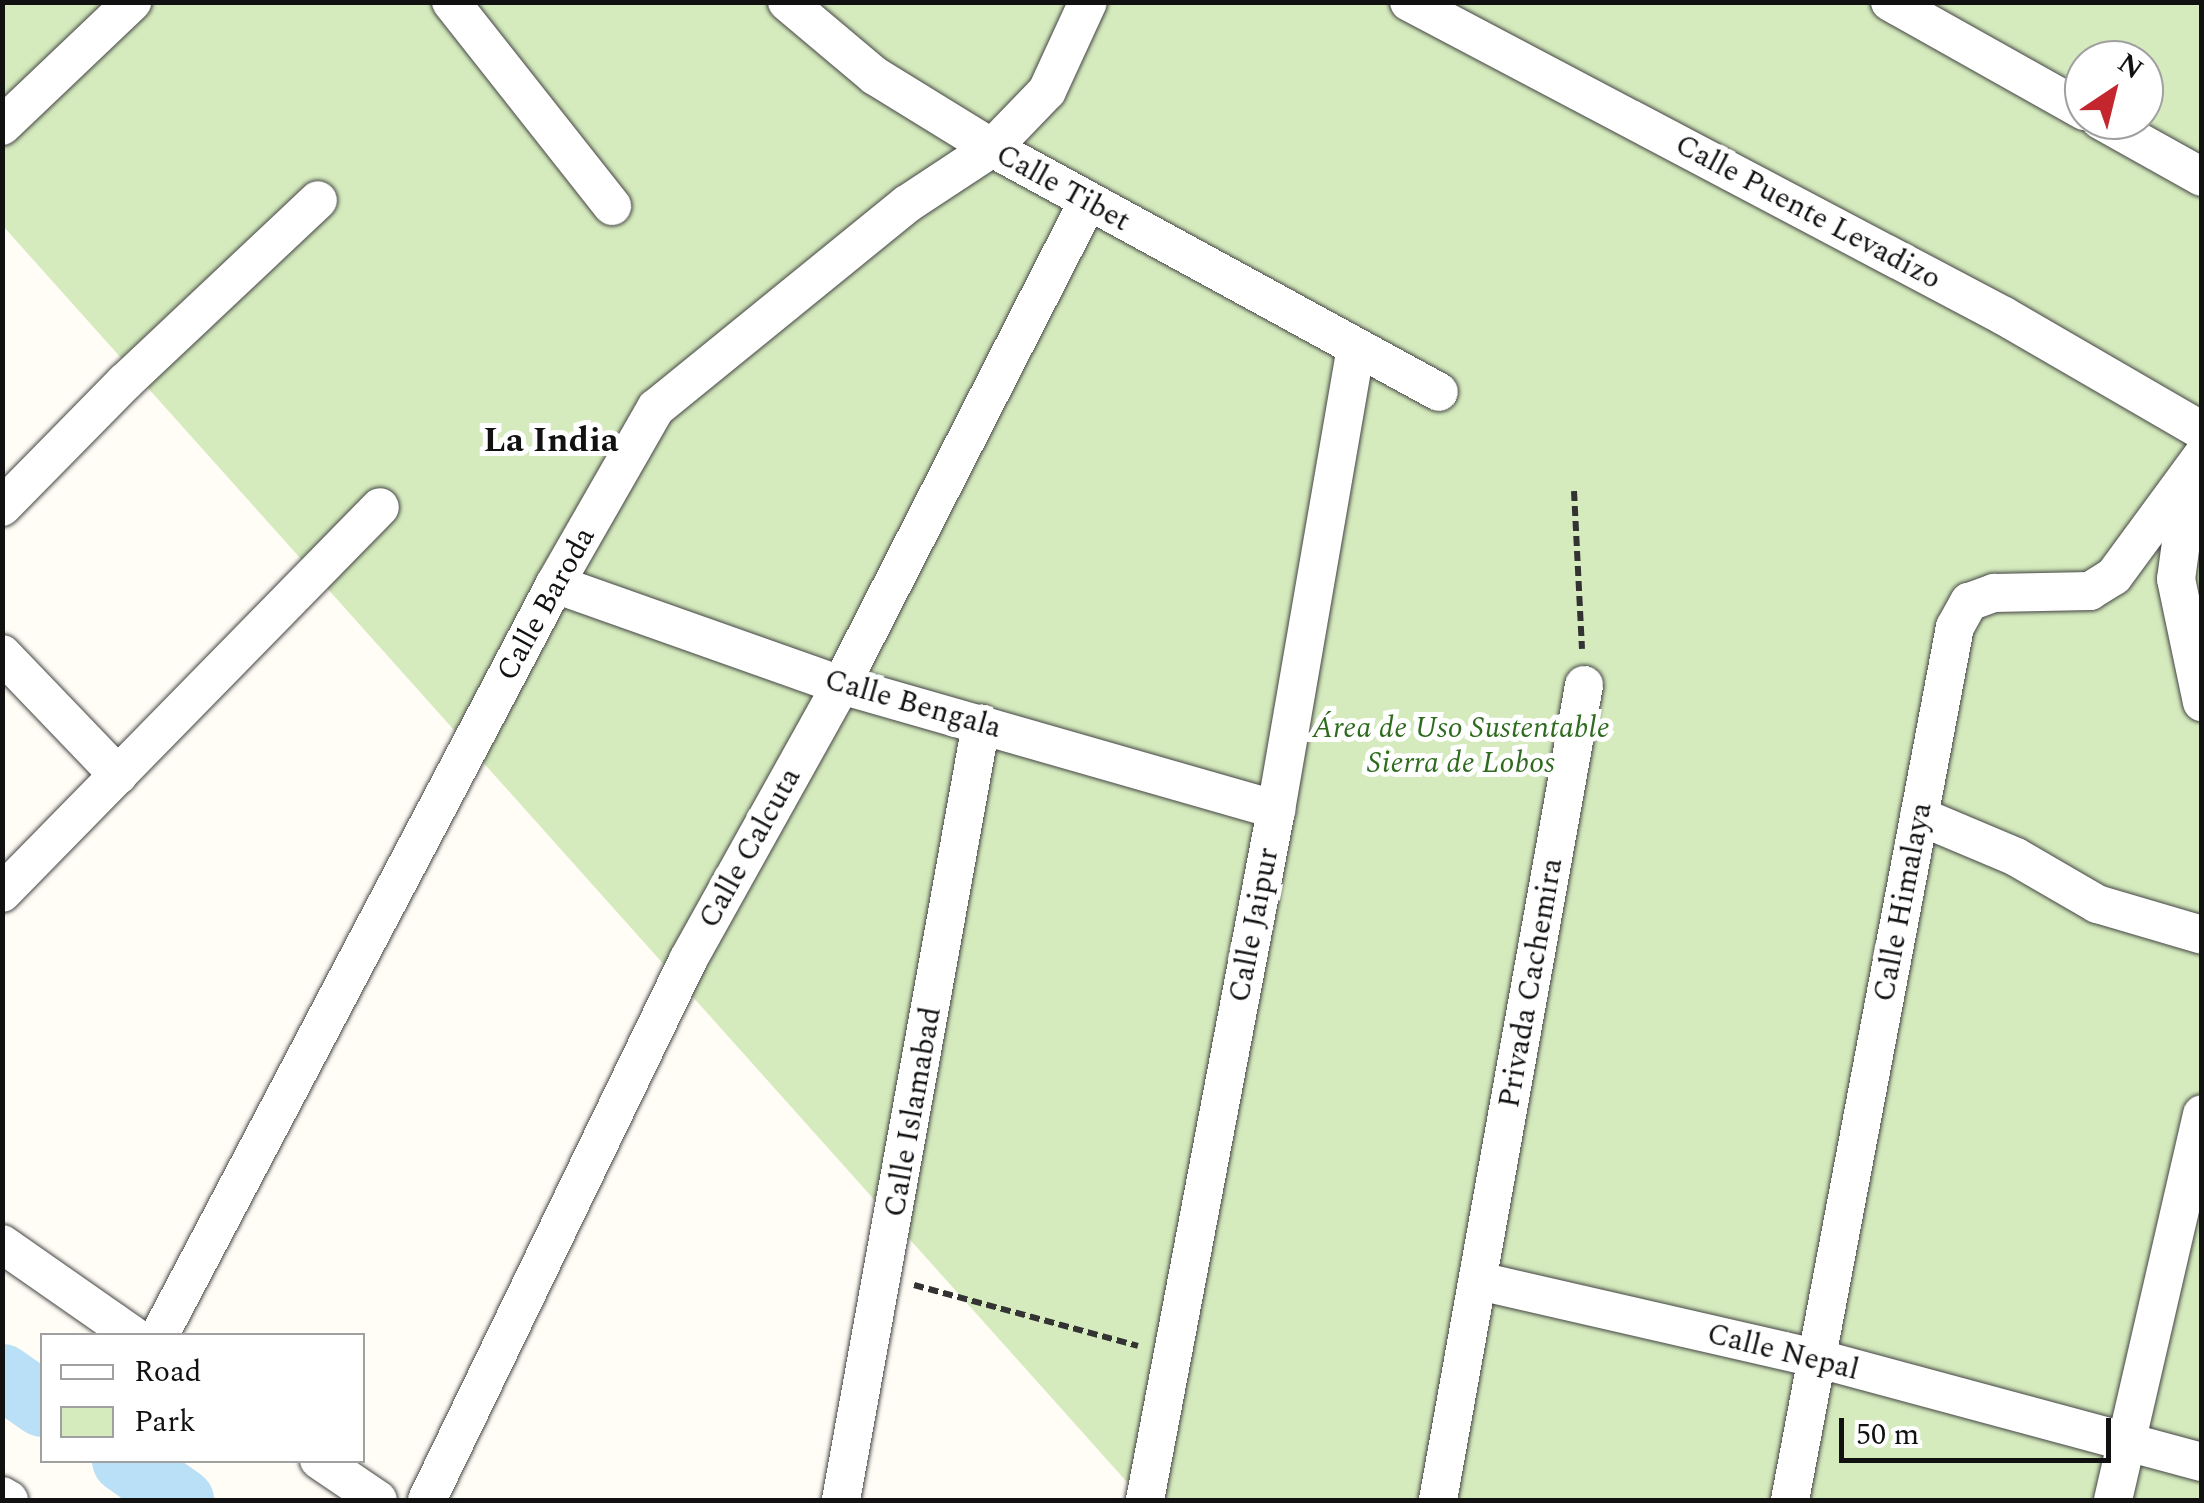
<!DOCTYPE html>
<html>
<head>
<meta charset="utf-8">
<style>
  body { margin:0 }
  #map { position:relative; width:2204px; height:1503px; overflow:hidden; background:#fffdf5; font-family:Spectral,serif }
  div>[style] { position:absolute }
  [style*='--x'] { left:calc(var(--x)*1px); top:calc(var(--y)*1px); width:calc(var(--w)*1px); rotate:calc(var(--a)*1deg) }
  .green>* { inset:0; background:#d5ebbd }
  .river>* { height:65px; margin:-32.5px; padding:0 32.5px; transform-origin:32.5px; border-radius:32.5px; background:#b9e0f7 }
  .path>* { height:6px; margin-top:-3px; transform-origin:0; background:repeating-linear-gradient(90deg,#333 0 10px,transparent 0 15px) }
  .roads { filter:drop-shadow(0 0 2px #444) drop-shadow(0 0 2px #444) }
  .minor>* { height:38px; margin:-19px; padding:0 19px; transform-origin:19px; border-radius:19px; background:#fff }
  span { translate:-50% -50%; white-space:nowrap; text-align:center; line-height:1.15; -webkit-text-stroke:10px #fff; paint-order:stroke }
  .street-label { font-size:30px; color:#111 }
  .park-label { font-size:30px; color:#2f6b1f; font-style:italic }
  .quarter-label { font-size:35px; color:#111; font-weight:700 }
  .frame { position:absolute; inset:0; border:5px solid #111; pointer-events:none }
  .legend { position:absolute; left:40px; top:1333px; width:325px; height:130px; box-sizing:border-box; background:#fff; border:2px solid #a0a0a0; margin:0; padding:12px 18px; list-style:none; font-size:30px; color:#111 }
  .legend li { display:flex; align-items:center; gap:20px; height:50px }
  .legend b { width:50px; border:2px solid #a0a0a0 }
  .north { position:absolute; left:2064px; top:40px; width:100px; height:100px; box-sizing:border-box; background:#fff; border:2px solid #a0a0a0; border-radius:50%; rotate:35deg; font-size:28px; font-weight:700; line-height:40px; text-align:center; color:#111 }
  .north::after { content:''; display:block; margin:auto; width:35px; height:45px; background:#c4262e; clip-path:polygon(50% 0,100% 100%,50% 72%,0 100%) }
  .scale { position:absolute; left:1839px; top:1418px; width:272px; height:45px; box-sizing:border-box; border:5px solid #111; border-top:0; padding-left:12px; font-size:30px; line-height:35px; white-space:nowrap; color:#111; -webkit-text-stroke:8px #fff; paint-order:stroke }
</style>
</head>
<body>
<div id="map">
  <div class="green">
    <i style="clip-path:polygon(evenodd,2px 3px,2201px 3px,2201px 1500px,1143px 1500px,3px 226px,2px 3px,2084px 60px,2144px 60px,2144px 120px,2084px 120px,2084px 60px)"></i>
  </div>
  <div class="river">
    <i style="--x:2;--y:1376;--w:49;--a:35"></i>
    <i style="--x:124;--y:1460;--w:70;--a:35.1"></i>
  </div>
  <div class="path">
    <i style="--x:1574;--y:491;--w:158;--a:87.1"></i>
    <i style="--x:914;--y:1285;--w:232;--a:15.2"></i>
  </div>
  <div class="roads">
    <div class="minor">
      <i style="--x:451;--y:2;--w:260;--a:51.7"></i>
      <i style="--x:787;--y:2;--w:115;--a:40.1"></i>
      <i style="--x:875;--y:76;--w:137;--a:31.6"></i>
      <i style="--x:992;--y:148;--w:509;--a:28.63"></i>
      <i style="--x:1409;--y:2;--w:673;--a:27.82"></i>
      <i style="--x:2004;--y:316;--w:229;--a:30.1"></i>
      <i style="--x:1890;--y:2;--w:223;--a:29.3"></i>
      <i style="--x:2100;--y:120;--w:117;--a:29.2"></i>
      <i style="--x:2;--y:126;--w:180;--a:-43.6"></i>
      <i style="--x:2190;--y:476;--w:104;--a:97.7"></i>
      <i style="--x:2176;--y:579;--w:126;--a:78.1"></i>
      <i style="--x:2;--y:507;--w:175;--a:-45.5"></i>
      <i style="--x:125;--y:382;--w:265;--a:-43.3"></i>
      <i style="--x:555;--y:584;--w:303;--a:19.5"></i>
      <i style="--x:841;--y:685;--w:453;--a:16"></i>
      <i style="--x:2;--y:654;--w:168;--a:46.2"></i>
      <i style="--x:1919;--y:816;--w:105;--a:22.9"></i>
      <i style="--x:2016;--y:857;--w:94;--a:30.1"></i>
      <i style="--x:2097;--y:904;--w:109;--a:16.4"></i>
      <i style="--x:2;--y:893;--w:540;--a:-45.6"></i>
      <i style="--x:2;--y:1244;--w:161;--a:34.9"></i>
      <i style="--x:1479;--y:1281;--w:346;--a:12.9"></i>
      <i style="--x:1816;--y:1358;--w:400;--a:15.1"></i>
      <i style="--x:159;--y:1336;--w:850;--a:-62.23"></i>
      <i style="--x:555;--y:584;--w:203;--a:-60.2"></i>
      <i style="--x:656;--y:408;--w:323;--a:-39.1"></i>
      <i style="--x:907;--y:204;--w:102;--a:-33.4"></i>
      <i style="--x:992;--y:148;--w:79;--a:-46"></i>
      <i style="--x:1047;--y:91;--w:98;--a:-65.3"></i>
      <i style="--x:319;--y:1460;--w:71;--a:34.1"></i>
      <i style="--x:2;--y:1496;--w:8;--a:30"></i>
      <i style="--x:427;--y:1500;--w:600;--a:-64.2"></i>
      <i style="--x:688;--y:960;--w:315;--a:-60.9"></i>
      <i style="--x:841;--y:685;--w:541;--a:-62.96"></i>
      <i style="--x:841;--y:1500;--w:789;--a:-79.77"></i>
      <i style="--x:1145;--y:1500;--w:702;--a:-79.25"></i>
      <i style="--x:1276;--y:810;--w:469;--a:-80.2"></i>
      <i style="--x:1438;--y:1500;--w:828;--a:-79.84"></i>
      <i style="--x:1790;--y:1500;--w:888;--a:-79.3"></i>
      <i style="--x:1955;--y:627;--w:29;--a:-61"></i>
      <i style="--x:1969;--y:602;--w:27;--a:-20"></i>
      <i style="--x:1994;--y:593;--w:96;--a:-1.2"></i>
      <i style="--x:2090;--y:591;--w:28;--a:-32"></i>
      <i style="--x:2114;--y:576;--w:149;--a:-53.7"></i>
      <i style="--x:2113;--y:1500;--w:396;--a:-77"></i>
    </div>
  </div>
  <div class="street-label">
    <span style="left:1063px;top:188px;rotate:29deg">Calle Tibet</span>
    <span style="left:1808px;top:212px;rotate:28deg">Calle Puente Levadizo</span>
    <span style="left:546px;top:604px;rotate:-61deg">Calle Baroda</span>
    <span style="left:913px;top:704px;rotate:16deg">Calle Bengala</span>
    <span style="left:750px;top:848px;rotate:-61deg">Calle Calcuta</span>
    <span style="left:1903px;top:902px;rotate:-79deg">Calle Himalaya</span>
    <span style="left:1254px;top:925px;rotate:-79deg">Calle Jaipur</span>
    <span style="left:1531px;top:983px;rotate:-80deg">Privada Cachemira</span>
    <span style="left:913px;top:1112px;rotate:-80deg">Calle Islamabad</span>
    <span style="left:1783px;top:1352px;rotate:14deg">Calle Nepal</span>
  </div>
  <div class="park-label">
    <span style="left:1461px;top:745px">Área de Uso Sustentable<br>Sierra de Lobos</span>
  </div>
  <div class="quarter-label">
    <span style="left:551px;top:441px">La India</span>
  </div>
  <div class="frame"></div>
  <ul class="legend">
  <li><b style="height:12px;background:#fff"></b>Road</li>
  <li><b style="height:28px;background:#d5ebbd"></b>Park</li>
  </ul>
  <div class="north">N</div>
  <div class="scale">50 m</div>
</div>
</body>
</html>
